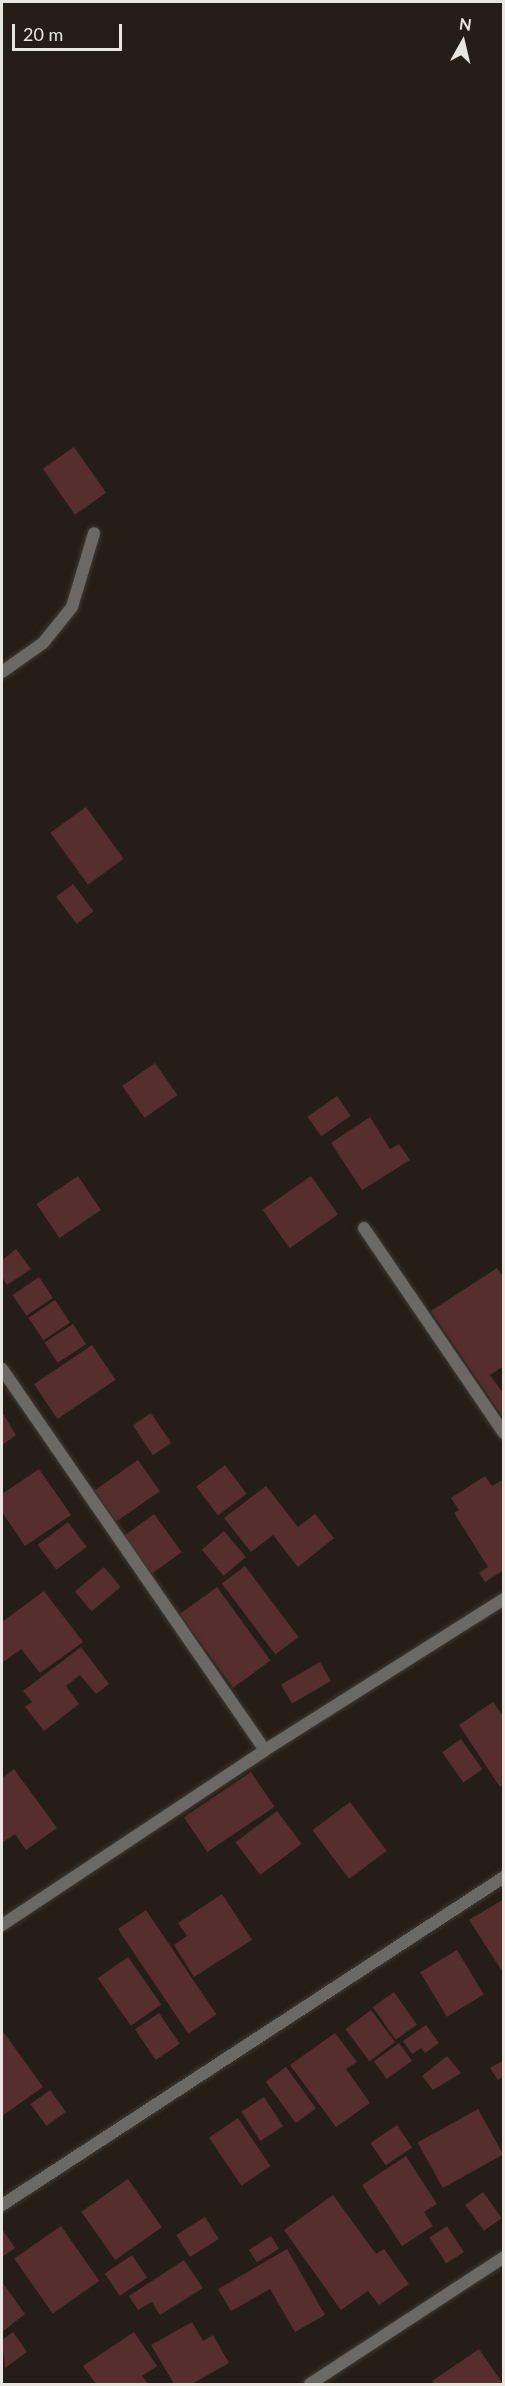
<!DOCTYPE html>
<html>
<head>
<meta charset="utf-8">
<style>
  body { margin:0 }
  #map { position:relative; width:505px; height:2386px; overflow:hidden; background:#251e16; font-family:Lato,sans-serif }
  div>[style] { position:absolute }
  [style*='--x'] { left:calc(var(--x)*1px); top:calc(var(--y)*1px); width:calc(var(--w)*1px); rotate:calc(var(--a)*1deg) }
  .building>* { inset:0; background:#562e2d; transform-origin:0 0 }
  .roads { filter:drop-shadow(0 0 2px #403a32) drop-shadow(0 0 2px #403a32) }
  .service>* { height:12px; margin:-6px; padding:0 6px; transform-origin:6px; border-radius:6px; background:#6c6864 }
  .minor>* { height:12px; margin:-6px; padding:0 6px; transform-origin:6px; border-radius:6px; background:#6c6864 }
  span { translate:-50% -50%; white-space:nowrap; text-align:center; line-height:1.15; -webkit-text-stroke:4.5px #251e16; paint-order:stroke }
  .frame { position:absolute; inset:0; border:3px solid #e8e4de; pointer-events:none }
  .north { position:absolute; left:433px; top:12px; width:60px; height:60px; -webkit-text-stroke:4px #251e16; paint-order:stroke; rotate:8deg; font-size:16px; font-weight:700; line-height:24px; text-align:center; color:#e8e4de }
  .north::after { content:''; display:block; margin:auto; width:21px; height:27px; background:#e8e4de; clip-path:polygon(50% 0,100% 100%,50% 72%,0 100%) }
  .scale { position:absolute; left:12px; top:24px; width:110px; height:27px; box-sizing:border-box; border:3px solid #e8e4de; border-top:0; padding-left:8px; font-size:18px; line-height:21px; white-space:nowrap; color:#e8e4de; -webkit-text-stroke:4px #251e16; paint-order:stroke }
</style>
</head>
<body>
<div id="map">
  <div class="building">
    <i style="left:74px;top:447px;width:56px;height:38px;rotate:55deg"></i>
    <i style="left:86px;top:807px;width:64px;height:44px;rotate:54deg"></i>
    <i style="left:73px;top:884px;width:34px;height:21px;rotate:53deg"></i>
    <i style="left:155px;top:1063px;width:39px;height:40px;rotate:55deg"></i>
    <i style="left:337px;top:1096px;width:24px;height:36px;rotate:55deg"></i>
    <i style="clip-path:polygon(370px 1117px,390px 1149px,399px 1144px,410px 1160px,362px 1190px,331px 1143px)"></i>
    <i style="left:78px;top:1176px;width:41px;height:50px;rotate:56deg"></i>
    <i style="left:311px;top:1176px;width:47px;height:59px;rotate:55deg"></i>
    <i style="clip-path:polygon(16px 1249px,31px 1269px,7px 1285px,2px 1277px,2px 1260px)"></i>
    <i style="clip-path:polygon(497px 1268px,504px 1278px,504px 1366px,490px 1375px,504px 1394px,504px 1419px,431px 1311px)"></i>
    <i style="left:39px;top:1277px;width:25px;height:32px;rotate:56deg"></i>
    <i style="left:55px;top:1300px;width:27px;height:32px;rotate:56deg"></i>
    <i style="left:73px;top:1324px;width:24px;height:34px;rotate:57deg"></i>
    <i style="left:92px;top:1345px;width:42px;height:70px;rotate:56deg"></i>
    <i style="clip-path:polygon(2px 1412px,16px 1435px,2px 1445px)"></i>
    <i style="left:151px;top:1413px;width:36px;height:22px;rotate:56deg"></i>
    <i style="left:138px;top:1460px;width:38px;height:53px;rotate:55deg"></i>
    <i style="left:225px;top:1465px;width:36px;height:36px;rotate:53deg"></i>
    <i style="clip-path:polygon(39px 1469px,71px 1515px,25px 1546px,2px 1512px,2px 1494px)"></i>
    <i style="clip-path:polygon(485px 1476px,492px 1486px,504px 1479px,504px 1570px,485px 1582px,479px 1573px,488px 1567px,454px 1513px,459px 1510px,451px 1498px)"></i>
    <i style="clip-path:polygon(266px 1486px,298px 1527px,315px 1514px,334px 1538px,298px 1567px,273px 1535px,251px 1552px,224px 1518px)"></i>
    <i style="left:154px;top:1514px;width:47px;height:37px;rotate:54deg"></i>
    <i style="left:68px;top:1522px;width:31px;height:38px;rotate:53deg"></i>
    <i style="left:224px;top:1531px;width:34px;height:29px;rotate:50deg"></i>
    <i style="left:245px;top:1566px;width:89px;height:29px;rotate:53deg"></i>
    <i style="left:104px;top:1567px;width:26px;height:38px;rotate:50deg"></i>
    <i style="left:217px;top:1587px;width:91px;height:46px;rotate:54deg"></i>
    <i style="clip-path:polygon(44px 1591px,83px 1642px,40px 1673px,21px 1649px,2px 1663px,2px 1622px)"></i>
    <i style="clip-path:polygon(81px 1647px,109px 1684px,96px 1694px,80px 1675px,66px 1686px,79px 1704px,44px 1731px,25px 1707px,32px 1702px,23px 1691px)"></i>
    <i style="left:320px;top:1662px;width:22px;height:45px;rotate:60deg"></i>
    <i style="clip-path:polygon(493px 1702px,504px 1717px,504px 1784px,500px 1787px,459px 1725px)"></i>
    <i style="left:461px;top:1739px;width:37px;height:23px;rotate:55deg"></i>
    <i style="clip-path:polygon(14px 1769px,57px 1828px,26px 1850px,15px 1834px,2px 1843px,2px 1778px)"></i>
    <i style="left:251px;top:1772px;width:42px;height:81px;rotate:56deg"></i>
    <i style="left:350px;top:1802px;width:61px;height:47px;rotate:53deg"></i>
    <i style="left:277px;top:1811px;width:41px;height:52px;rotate:53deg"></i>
    <i style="clip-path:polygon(222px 1894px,252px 1940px,194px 1977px,174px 1945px,187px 1936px,178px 1923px)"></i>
    <i style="clip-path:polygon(504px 1899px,504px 1974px,469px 1920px)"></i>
    <i style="left:146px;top:1910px;width:126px;height:34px;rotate:56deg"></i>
    <i style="left:457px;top:1950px;width:52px;height:43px;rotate:59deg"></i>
    <i style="left:128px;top:1957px;width:58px;height:37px;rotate:55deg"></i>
    <i style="left:394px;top:1992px;width:40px;height:26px;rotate:55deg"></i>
    <i style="left:371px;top:2010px;width:40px;height:32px;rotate:53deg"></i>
    <i style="left:159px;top:2013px;width:37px;height:29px;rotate:56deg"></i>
    <i style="clip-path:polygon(426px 2025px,439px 2043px,425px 2053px,421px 2048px,412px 2054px,403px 2041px)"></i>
    <i style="clip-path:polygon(2px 2030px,43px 2087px,2px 2116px)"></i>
    <i style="clip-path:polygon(335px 2033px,357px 2062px,346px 2069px,370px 2103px,336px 2127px,290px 2065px)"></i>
    <i style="left:399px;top:2043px;width:22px;height:31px;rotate:54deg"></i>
    <i style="clip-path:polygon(447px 2056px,461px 2073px,433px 2090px,422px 2076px)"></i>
    <i style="clip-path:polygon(504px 2060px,504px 2076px,498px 2080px,490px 2068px)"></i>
    <i style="left:286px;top:2067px;width:51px;height:25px;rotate:54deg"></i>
    <i style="left:50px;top:2090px;width:27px;height:24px;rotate:54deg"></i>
    <i style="left:264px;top:2097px;width:35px;height:27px;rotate:57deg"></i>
    <i style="left:478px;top:2109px;width:52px;height:69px;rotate:61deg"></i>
    <i style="left:238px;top:2118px;width:58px;height:35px;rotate:56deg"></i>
    <i style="left:397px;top:2125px;width:27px;height:32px;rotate:56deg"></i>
    <i style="clip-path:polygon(406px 2156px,437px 2204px,424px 2212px,433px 2226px,402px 2246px,362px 2185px)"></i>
    <i style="left:128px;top:2179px;width:59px;height:57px;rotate:55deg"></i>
    <i style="left:483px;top:2192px;width:32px;height:22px;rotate:54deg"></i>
    <i style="clip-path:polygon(333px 2195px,376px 2254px,384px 2249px,409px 2284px,379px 2305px,368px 2291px,341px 2310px,284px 2230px)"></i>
    <i style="left:205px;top:2217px;width:26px;height:34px;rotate:58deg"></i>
    <i style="left:61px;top:2226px;width:67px;height:57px;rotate:55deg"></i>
    <i style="left:447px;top:2226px;width:31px;height:21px;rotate:57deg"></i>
    <i style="clip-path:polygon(2px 2229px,15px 2248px,2px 2257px)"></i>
    <i style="left:271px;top:2236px;width:15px;height:26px;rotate:58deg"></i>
    <i style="clip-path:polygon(287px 2249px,325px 2315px,295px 2332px,270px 2289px,231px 2311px,218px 2289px)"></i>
    <i style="left:132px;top:2255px;width:27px;height:33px;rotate:56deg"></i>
    <i style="clip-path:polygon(184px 2260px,203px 2288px,160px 2315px,152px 2302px,138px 2310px,129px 2296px)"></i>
    <i style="clip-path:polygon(2px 2282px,25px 2314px,2px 2332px)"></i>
    <i style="clip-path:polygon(192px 2322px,203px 2341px,213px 2335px,229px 2363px,192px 2384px,174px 2384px,151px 2345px)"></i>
    <i style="clip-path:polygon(13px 2332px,27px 2352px,5px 2368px,2px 2340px)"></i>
    <i style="clip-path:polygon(134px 2332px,157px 2366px,142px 2376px,148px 2384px,96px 2384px,83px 2366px)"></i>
    <i style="clip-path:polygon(479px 2349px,503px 2384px,435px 2384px,432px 2381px)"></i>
  </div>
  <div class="roads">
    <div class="service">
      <i style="--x:364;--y:1228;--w:248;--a:55.7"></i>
    </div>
    <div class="minor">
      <i style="--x:2;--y:672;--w:50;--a:-35.3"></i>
      <i style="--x:43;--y:643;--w:46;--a:-51.1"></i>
      <i style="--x:72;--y:607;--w:77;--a:-73.4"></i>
      <i style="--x:2;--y:1369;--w:463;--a:55.4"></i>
      <i style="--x:2;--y:1925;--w:316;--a:-33.6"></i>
      <i style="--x:265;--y:1750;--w:283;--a:-32.3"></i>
      <i style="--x:2;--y:2205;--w:600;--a:-33.16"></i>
      <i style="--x:310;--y:2384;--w:232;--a:-33.2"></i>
    </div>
  </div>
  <div class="frame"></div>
  <div class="north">N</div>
  <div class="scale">20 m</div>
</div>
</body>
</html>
